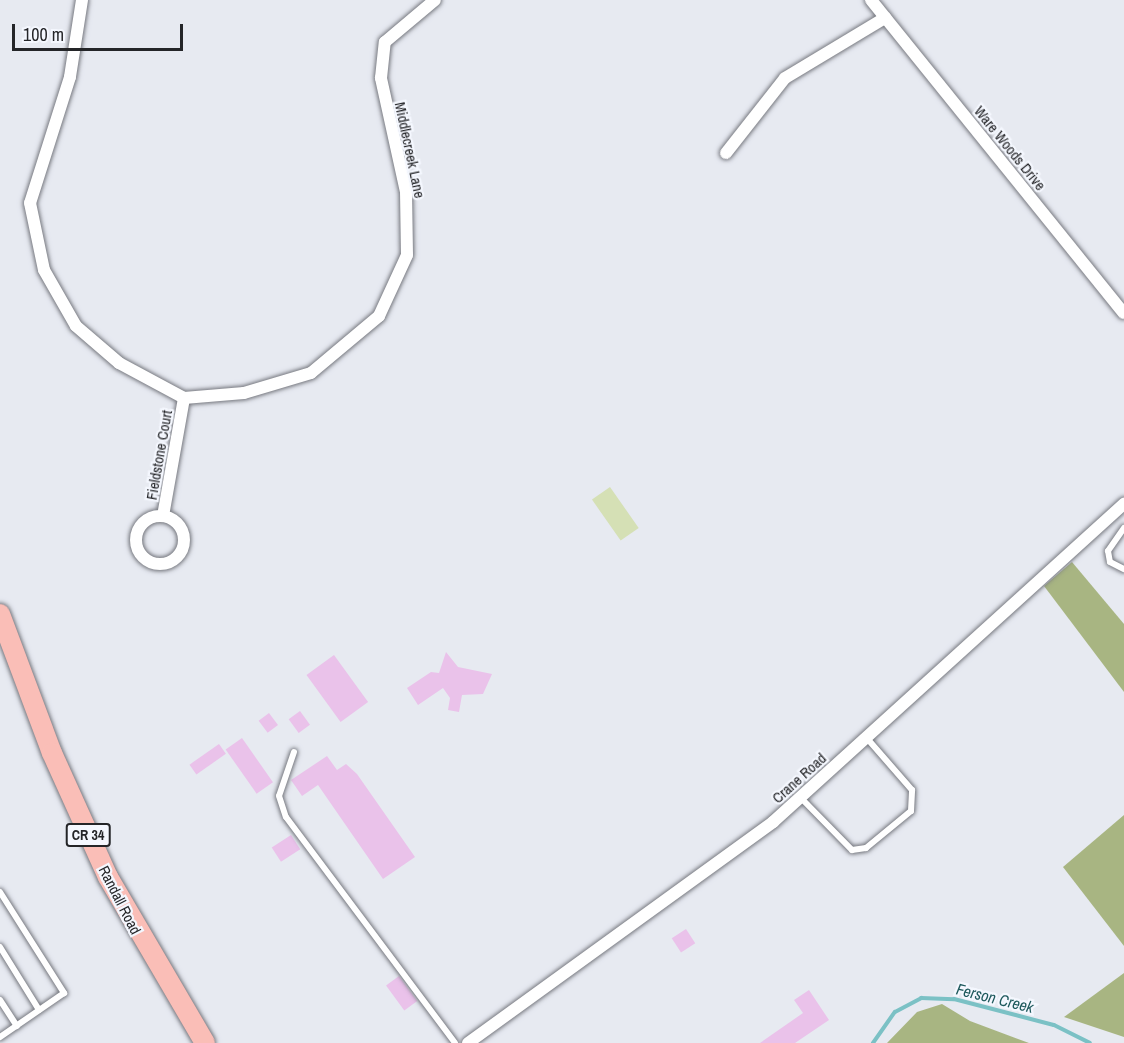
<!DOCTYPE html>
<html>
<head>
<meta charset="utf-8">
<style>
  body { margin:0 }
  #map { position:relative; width:1124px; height:1043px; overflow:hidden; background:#e7eaf1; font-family:"Archivo Narrow",sans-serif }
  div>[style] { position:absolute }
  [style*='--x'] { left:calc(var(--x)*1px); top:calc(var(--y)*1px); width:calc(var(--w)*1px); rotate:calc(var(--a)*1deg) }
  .green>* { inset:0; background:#d5e0b5; transform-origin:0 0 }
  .forest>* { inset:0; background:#a8b582 }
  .stream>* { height:4px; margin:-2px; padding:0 2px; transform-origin:2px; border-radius:2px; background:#7bc1c5 }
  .building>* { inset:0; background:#eac2ea; transform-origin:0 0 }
  .roads { filter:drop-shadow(0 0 2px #777980) drop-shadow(0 0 2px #777980) }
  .service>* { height:6px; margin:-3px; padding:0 3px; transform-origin:3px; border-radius:3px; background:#fff }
  .minor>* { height:12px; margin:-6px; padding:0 6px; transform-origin:6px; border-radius:6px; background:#fff }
  .minor>.ring { margin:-6px; padding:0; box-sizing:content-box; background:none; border:12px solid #fff; border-radius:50% }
  .primary>* { height:20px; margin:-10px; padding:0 10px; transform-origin:10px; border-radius:10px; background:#fabeb7 }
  span { translate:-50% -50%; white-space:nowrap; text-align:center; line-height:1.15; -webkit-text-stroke:4.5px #f4f7fe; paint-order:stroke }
  .shield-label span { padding:2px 4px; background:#f4f7fe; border:2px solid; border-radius:4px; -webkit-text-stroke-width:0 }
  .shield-label { font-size:14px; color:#242528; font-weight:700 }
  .street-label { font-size:15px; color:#242528 }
  .water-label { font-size:16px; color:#1e595c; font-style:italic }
  .scale { position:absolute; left:12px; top:24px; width:171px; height:27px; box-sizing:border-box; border:3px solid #242528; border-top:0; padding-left:8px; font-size:18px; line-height:21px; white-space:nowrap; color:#242528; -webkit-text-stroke:4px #f4f7fe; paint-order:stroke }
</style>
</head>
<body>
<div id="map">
  <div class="green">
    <i style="left:610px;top:487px;width:50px;height:22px;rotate:55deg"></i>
  </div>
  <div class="forest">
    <i style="clip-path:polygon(1072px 562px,1124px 624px,1124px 692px,1044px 586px)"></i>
    <i style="clip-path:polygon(1124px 815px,1124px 946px,1063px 867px)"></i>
    <i style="clip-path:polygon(1124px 973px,1124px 1037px,1064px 1017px)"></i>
    <i style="clip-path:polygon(942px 1004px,970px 1021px,1029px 1043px,887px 1043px,917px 1012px)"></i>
  </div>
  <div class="stream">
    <i style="--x:873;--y:1043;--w:38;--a:-55"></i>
    <i style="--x:895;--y:1012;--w:30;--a:-28"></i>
    <i style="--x:921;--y:998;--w:33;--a:2"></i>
    <i style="--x:954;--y:999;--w:103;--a:14.6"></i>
    <i style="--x:1054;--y:1025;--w:40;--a:26.6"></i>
  </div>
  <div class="building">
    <i style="clip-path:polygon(446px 652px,458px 667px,492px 674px,483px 694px,462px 695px,459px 712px,448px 710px,450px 698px,443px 688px,418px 705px,407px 688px,431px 672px,439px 673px)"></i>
    <i style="left:334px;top:655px;width:58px;height:34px;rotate:54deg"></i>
    <i style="left:300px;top:711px;width:17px;height:14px;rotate:54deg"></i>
    <i style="left:269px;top:713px;width:15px;height:13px;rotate:53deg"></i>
    <i style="left:242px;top:738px;width:54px;height:20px;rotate:55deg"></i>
    <i style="left:219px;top:744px;width:12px;height:36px;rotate:55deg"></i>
    <i style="clip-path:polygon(327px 756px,337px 770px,346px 764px,357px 774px,415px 857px,383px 879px,318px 785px,302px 796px,291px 780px)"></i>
    <i style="left:291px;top:835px;width:17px;height:23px;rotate:57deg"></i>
    <i style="left:686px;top:929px;width:17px;height:17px;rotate:57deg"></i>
    <i style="left:399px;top:976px;width:31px;height:16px;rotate:54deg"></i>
    <i style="clip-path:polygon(809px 990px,829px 1020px,795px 1043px,760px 1043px,803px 1013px,794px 1000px)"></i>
  </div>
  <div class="roads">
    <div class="service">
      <i style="--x:1124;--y:528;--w:28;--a:125"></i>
      <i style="--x:1108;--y:551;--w:11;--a:80"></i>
      <i style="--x:1110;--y:562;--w:16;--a:27"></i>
      <i style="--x:294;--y:752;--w:46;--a:108.8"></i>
      <i style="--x:279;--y:796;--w:22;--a:72"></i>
      <i style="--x:286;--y:817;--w:282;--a:53.2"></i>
      <i style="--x:801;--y:798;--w:73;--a:45.6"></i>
      <i style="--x:852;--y:850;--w:14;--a:-8"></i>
      <i style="--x:866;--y:848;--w:58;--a:-39.4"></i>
      <i style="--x:911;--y:811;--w:21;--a:-87"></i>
      <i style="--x:912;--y:790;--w:70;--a:-131"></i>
      <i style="--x:0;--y:892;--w:120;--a:57.6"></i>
      <i style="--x:64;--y:993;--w:78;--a:145.5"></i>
      <i style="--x:0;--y:947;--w:74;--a:58.2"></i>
      <i style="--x:0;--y:1000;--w:31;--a:57"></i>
    </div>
    <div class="minor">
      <i style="--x:82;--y:0;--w:78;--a:98.9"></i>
      <i style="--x:70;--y:77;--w:132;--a:107.6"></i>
      <i style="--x:30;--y:203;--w:68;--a:78.2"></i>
      <i style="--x:44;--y:270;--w:64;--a:60.3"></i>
      <i style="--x:76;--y:326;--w:57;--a:40.7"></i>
      <i style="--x:119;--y:363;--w:74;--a:28.3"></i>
      <i style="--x:184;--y:398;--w:60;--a:-4.8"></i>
      <i style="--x:244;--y:393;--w:70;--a:-16.6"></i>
      <i style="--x:311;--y:373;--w:89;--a:-40"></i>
      <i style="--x:379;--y:316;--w:67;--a:-65.3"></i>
      <i style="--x:407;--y:255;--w:63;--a:-90.9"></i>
      <i style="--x:406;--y:192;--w:117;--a:-102.4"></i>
      <i style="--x:381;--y:78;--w:36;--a:-84"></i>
      <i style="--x:385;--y:42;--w:65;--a:-40"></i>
      <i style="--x:871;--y:0;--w:402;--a:51.1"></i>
      <i style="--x:726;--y:153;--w:95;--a:-51.8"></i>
      <i style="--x:785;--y:78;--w:117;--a:-31"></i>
      <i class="ring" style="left:136px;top:516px;width:36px;height:36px"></i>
      <i style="--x:163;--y:516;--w:120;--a:-79.9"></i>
      <i style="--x:468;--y:1043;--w:377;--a:-35.9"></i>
      <i style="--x:773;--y:822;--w:474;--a:-42.2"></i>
    </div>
    <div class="primary">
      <i style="--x:0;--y:614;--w:148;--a:69.5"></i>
      <i style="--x:52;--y:753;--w:136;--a:65.7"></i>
      <i style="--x:108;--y:877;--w:192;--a:59.7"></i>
    </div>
  </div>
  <div class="shield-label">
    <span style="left:88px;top:835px">CR 34</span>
  </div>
  <div class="street-label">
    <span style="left:1010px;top:148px;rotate:51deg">Ware Woods Drive</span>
    <span style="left:410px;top:150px;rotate:78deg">Middlecreek Lane</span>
    <span style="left:159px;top:455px;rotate:-80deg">Fieldstone Court</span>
    <span style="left:799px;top:778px;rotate:-42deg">Crane Road</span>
    <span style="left:120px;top:900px;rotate:63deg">Randall Road</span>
  </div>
  <div class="water-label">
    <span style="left:995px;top:998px;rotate:14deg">Ferson Creek</span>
  </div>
  <div class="scale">100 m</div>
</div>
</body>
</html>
